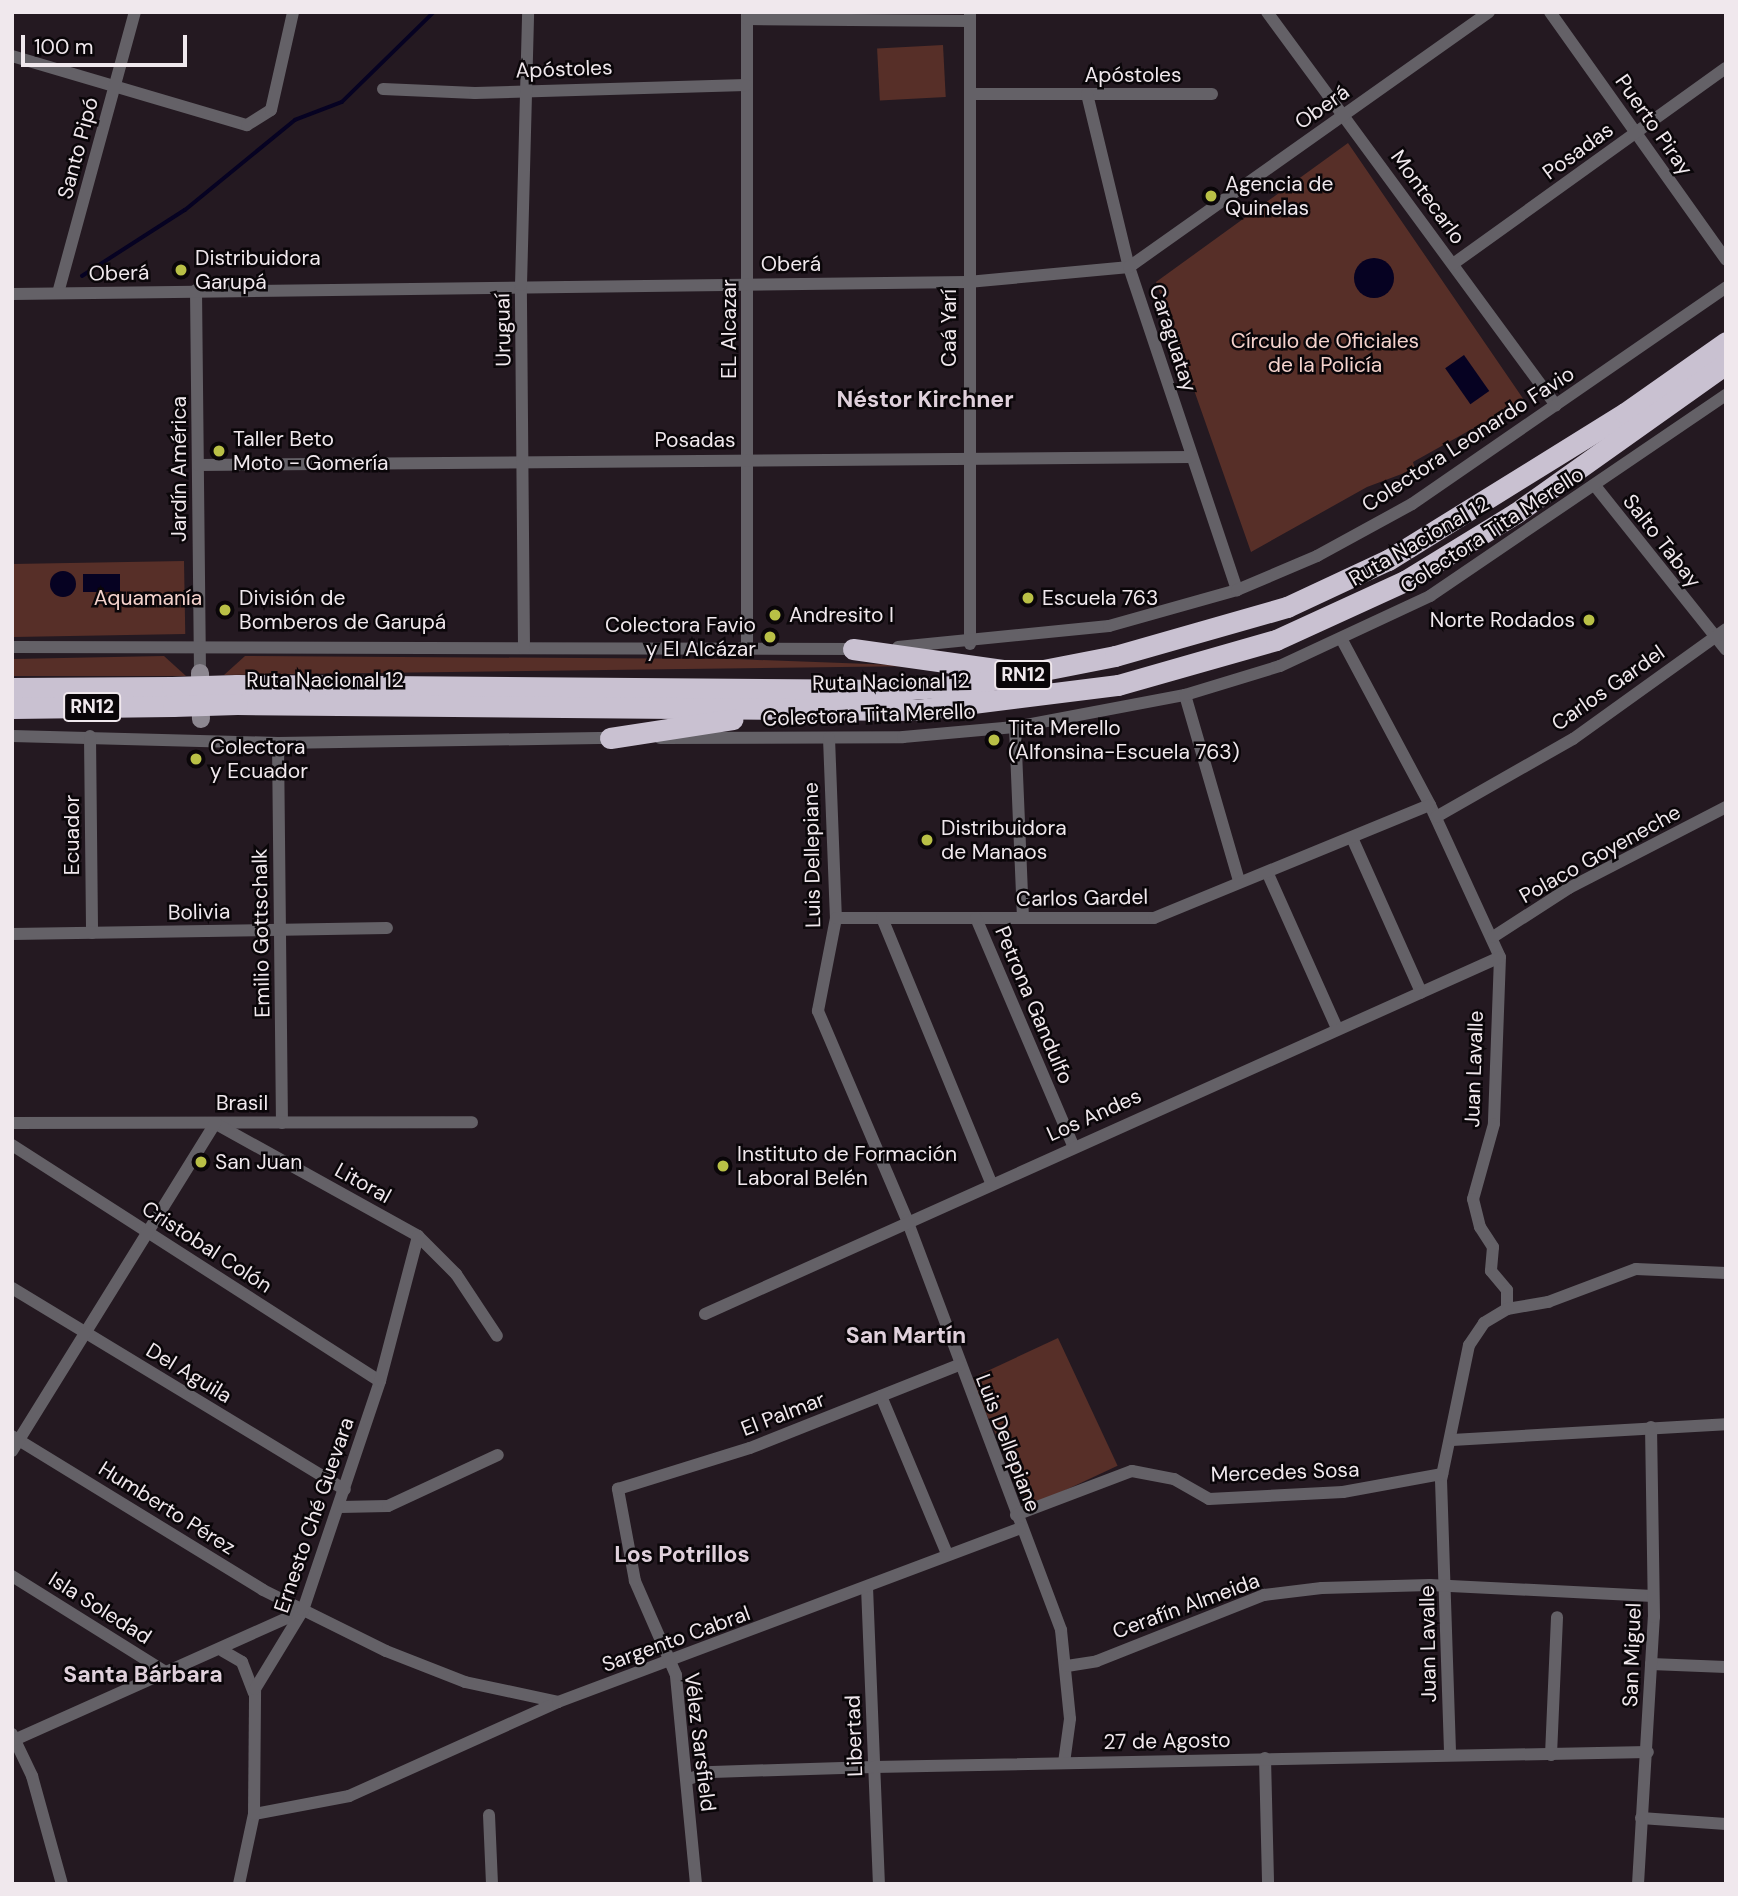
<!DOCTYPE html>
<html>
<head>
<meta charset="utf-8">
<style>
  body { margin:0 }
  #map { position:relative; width:1738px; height:1896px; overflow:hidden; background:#241921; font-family:"DM Sans",sans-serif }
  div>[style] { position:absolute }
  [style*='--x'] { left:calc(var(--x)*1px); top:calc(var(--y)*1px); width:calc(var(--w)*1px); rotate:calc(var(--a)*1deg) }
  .green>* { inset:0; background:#572f28; transform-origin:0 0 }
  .water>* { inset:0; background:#060222; transform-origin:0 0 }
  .round { border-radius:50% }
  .stream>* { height:3.5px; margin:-1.75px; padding:0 1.75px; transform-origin:1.75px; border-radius:1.75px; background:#060222 }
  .street>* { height:12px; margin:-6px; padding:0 6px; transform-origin:6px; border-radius:6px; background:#646167 }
  .secondary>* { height:18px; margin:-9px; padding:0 9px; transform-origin:9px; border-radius:9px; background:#8d8891 }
  .highway>* { height:21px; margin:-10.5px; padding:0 10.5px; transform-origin:10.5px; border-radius:10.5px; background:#c9c1d1 }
  .highway-bridge>* { height:21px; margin:-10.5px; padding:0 10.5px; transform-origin:10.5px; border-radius:10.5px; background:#c9c1d1 }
  .dots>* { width:19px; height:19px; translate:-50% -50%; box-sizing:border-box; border:4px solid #0a0609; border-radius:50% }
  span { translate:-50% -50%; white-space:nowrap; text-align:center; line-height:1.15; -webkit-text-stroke:5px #0a0609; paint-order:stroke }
  .shield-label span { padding:2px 5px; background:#0a0609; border:2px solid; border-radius:5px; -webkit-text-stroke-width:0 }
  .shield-label { font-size:19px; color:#f0e8ed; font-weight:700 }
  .street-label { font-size:21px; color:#f0e8ed }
  .poi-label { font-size:21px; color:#f0e8ed }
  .left { translate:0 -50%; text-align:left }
  .right { translate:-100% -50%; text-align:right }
  .park-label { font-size:21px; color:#f5d3cd }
  .neighbourhood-label { font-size:23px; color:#dfd0db; font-weight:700 }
  .frame { position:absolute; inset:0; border:14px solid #f0e8ed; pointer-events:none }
  .scale { position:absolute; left:21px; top:35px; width:166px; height:32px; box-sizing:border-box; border:4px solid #f0e8ed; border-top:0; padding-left:9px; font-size:21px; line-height:24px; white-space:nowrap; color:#f0e8ed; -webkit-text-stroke:5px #0a0609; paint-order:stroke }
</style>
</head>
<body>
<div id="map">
  <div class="green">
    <i style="left:943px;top:45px;width:52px;height:66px;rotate:87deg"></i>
    <i style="clip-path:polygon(1348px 143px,1524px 400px,1413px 462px,1415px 469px,1367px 487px,1251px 552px,1156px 282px)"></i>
    <i style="left:184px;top:561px;width:73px;height:172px;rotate:89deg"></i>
    <i style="clip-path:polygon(164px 656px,186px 676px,12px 676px,12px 659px)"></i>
    <i style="clip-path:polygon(245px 656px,732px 659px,923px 666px,224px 675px)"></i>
    <i style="left:1058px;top:1338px;width:141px;height:97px;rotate:65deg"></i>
  </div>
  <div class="water">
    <i class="round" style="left:1354px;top:258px;width:40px;height:40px"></i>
    <i style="left:1464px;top:355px;width:44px;height:23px;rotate:55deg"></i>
    <i class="round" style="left:50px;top:571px;width:26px;height:26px"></i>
    <i style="left:83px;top:574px;width:37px;height:18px"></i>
  </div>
  <div class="stream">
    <i style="--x:82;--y:276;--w:122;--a:-32.7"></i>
    <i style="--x:185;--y:210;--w:142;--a:-39.3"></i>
    <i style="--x:295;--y:120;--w:50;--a:-21"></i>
    <i style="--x:342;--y:102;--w:129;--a:-44.4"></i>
  </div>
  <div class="street">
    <i style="--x:747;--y:12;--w:634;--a:90"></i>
    <i style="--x:1267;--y:12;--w:488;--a:53.7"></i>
    <i style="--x:1550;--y:12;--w:304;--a:54.6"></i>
    <i style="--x:747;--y:19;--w:223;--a:0.5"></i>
    <i style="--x:12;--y:56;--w:245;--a:16.4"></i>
    <i style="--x:247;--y:125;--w:28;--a:-32"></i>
    <i style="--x:271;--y:110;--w:100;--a:-77.3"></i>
    <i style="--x:383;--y:89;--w:92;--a:2.5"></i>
    <i style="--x:475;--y:93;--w:271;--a:-1.7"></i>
    <i style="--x:970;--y:94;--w:242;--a:0"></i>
    <i style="--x:1087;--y:94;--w:178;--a:76.4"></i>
    <i style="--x:1129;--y:267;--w:341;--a:71.5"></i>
    <i style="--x:1453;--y:264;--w:336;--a:-35.7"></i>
    <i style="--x:196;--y:290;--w:383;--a:89.4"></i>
    <i style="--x:58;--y:293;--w:291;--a:-74.7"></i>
    <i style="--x:12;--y:294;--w:956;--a:-0.72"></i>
    <i style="--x:968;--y:282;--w:162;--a:-5.3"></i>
    <i style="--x:1129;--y:267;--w:441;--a:-35.3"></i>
    <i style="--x:198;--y:465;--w:993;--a:-0.46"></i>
    <i style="--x:1596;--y:487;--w:208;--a:51.4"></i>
    <i style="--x:1342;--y:640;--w:187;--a:61.9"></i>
    <i style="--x:1430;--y:805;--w:167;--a:65.3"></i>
    <i style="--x:1500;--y:957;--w:167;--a:92.1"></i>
    <i style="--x:1494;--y:1124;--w:78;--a:105.6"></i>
    <i style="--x:1473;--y:1199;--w:29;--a:76"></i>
    <i style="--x:1480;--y:1227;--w:24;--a:57"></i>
    <i style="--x:1493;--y:1247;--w:24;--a:95"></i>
    <i style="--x:1491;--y:1271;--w:25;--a:50"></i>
    <i style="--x:1507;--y:1290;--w:19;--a:90"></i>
    <i style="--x:1507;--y:1309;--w:27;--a:149"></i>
    <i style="--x:1484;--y:1323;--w:27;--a:124"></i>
    <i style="--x:1469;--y:1345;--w:138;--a:101.7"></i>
    <i style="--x:1441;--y:1480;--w:274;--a:88.1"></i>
    <i style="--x:970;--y:644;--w:632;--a:-90"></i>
    <i style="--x:12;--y:647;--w:847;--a:0.14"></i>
    <i style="--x:898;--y:647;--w:212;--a:-5.7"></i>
    <i style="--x:1109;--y:626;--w:133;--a:-15.7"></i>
    <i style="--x:1237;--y:590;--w:87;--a:-23"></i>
    <i style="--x:1317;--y:556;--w:108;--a:-28.7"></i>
    <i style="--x:1412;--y:504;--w:382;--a:-34.6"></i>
    <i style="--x:524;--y:648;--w:363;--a:-90.5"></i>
    <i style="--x:521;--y:285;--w:273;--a:-88.5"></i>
    <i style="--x:1185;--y:695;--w:191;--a:73.8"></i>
    <i style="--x:1015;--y:727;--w:191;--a:87.6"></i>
    <i style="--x:12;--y:736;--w:266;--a:1.5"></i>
    <i style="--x:278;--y:743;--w:336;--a:-0.9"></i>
    <i style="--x:90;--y:736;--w:197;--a:89.4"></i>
    <i style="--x:660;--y:738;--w:243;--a:-0.2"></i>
    <i style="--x:903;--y:737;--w:112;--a:-5.1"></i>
    <i style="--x:1015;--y:727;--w:173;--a:-10.7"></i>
    <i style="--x:1185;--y:695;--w:99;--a:-17"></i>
    <i style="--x:1280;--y:666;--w:166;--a:-25"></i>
    <i style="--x:1430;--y:596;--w:358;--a:-34.2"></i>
    <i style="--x:829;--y:738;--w:180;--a:87.8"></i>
    <i style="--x:836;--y:918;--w:95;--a:101"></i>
    <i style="--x:818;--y:1011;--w:227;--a:66.9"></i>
    <i style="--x:907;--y:1220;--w:438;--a:69.4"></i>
    <i style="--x:1061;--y:1630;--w:89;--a:84.2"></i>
    <i style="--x:1070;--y:1719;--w:44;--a:97.8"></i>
    <i style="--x:278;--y:743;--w:380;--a:89.4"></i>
    <i style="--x:1436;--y:817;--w:158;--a:-29.7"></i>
    <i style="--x:1573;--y:739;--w:188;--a:-35.7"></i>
    <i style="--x:1353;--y:840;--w:167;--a:65.9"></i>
    <i style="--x:1268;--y:874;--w:169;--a:65.9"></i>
    <i style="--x:836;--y:918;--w:318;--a:0"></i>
    <i style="--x:1154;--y:918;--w:298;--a:-22.3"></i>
    <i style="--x:882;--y:918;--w:286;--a:67.6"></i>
    <i style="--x:976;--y:918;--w:247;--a:66.9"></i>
    <i style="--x:12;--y:934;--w:375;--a:-0.9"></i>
    <i style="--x:1493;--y:937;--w:90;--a:-32.8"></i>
    <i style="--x:1569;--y:888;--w:177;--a:-27.3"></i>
    <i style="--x:12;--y:1123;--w:460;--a:-0.1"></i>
    <i style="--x:218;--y:1125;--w:229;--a:29"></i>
    <i style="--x:418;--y:1236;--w:54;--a:45"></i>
    <i style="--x:456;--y:1274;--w:74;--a:56.5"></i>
    <i style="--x:12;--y:1145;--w:437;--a:32.7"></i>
    <i style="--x:12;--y:1288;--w:389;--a:31.2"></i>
    <i style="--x:1507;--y:1309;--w:42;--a:-9.7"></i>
    <i style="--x:1548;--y:1302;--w:94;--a:-20.6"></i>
    <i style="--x:1636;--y:1269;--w:90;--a:2.5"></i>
    <i style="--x:705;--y:1314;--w:871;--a:-24.18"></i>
    <i style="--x:881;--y:1396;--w:171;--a:67.3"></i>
    <i style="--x:12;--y:1436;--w:294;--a:31.5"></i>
    <i style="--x:263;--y:1590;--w:137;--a:26.4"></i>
    <i style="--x:386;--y:1651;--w:85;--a:21.4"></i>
    <i style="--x:465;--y:1682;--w:95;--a:12.1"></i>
    <i style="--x:1452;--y:1440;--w:274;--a:-3.3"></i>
    <i style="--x:12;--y:1451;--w:386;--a:-58.2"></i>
    <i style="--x:340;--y:1507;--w:48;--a:-1.2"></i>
    <i style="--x:388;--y:1506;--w:121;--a:-24.9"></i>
    <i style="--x:1016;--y:1515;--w:124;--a:-20.8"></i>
    <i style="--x:1132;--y:1471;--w:43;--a:10.8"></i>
    <i style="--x:1174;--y:1479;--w:40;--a:29.7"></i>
    <i style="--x:1209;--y:1499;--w:134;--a:-3"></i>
    <i style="--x:1343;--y:1492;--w:101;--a:-10.3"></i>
    <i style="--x:12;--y:1576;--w:183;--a:32"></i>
    <i style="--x:867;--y:1587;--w:297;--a:87.7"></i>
    <i style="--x:223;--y:1651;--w:22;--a:30"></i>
    <i style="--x:242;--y:1662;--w:33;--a:69"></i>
    <i style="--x:1651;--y:1664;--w:75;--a:2.3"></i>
    <i style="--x:1067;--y:1666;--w:30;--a:-9"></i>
    <i style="--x:1097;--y:1661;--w:180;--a:-21.6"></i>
    <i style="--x:1264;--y:1595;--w:58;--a:-6.9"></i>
    <i style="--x:1322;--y:1588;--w:108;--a:-1.6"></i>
    <i style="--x:1430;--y:1585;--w:223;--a:2.8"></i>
    <i style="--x:12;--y:1734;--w:47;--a:64.5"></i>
    <i style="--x:32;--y:1776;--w:112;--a:74.5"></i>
    <i style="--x:12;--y:1741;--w:319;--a:-24.1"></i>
    <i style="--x:1551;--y:1755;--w:138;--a:-87.5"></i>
    <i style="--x:1265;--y:1758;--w:126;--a:88.6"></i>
    <i style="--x:688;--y:1779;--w:25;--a:-16"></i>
    <i style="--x:712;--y:1772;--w:162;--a:-1.8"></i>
    <i style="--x:874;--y:1767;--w:774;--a:-1.11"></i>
    <i style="--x:254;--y:1814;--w:97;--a:-10.7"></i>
    <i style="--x:349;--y:1796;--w:229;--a:-24.2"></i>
    <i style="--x:558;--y:1702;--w:494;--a:-20.6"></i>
    <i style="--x:489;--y:1815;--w:69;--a:87.5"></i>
    <i style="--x:1641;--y:1818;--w:85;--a:4"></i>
    <i style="--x:239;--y:1884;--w:72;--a:-77.9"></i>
    <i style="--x:254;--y:1814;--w:125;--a:-89.5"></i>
    <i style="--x:255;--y:1689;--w:92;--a:-58.7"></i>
    <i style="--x:303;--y:1610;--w:242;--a:-71.4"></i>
    <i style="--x:380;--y:1381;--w:150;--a:-75.3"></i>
    <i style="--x:696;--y:1884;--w:210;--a:-95.5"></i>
    <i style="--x:676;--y:1675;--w:103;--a:-113.6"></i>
    <i style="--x:635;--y:1581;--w:94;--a:-100.5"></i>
    <i style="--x:618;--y:1489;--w:138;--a:-17.3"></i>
    <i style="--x:750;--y:1448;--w:225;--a:-21.7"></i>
    <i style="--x:1638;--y:1884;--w:267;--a:-86.6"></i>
    <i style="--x:1654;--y:1617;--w:190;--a:-90.9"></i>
  </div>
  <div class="secondary">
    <i style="--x:200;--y:673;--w:46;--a:88.8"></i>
  </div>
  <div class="highway">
    <i style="--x:853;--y:649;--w:151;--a:8"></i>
    <i style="--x:237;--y:685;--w:660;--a:0.43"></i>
    <i style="--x:897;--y:690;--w:70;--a:-4.1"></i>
    <i style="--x:967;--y:685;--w:151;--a:-11.1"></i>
    <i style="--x:1115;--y:656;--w:179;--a:-15.9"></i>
    <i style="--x:1287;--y:607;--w:111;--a:-25"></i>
    <i style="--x:1388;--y:560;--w:279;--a:-31.8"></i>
    <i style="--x:1625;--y:413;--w:123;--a:-35.1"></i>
    <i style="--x:12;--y:688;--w:160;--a:-0.4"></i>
    <i style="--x:237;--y:704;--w:680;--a:0.51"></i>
    <i style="--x:917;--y:710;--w:203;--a:-7.1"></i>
    <i style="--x:1118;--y:685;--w:164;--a:-15.9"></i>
    <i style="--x:1276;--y:640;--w:142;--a:-24.6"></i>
    <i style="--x:1405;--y:581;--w:130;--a:-31.5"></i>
    <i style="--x:1516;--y:513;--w:257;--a:-35.4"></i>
    <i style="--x:12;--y:708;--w:161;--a:-0.7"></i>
    <i style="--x:610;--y:738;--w:124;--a:-8.8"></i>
  </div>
  <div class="highway-bridge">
    <i style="--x:172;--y:687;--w:65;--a:-1.8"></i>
    <i style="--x:173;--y:706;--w:64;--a:-1.8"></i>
  </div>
  <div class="dots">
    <i style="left:1211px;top:196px;background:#b9c046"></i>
    <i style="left:181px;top:270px;background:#b9c046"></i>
    <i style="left:219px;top:451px;background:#b9c046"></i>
    <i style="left:1028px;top:598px;background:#b9c046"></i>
    <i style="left:225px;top:610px;background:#b9c046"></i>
    <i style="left:775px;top:615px;background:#b9c046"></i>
    <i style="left:1589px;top:620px;background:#b9c046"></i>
    <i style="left:770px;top:637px;background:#b9c046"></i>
    <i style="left:994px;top:740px;background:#b9c046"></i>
    <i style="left:196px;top:759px;background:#b9c046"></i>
    <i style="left:927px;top:840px;background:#b9c046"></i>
    <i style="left:201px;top:1162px;background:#b9c046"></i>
    <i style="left:723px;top:1166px;background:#b9c046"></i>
  </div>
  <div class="shield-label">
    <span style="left:1023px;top:675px">RN12</span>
    <span style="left:92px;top:707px">RN12</span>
  </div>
  <div class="street-label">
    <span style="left:564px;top:69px;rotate:-2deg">Apóstoles</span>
    <span style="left:1133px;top:75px">Apóstoles</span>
    <span style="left:1322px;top:107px;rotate:-35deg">Oberá</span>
    <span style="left:1654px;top:125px;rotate:55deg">Puerto Piray</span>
    <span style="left:78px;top:148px;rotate:-75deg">Santo Pipó</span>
    <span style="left:1578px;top:151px;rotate:-36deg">Posadas</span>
    <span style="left:1428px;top:197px;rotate:54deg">Montecarlo</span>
    <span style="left:791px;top:264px">Oberá</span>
    <span style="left:119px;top:273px;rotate:-1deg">Oberá</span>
    <span style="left:949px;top:328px;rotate:-90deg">Caá Yarí</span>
    <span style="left:729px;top:329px;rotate:-90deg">EL Alcazar</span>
    <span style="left:503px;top:330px;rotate:-91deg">Uruguaí</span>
    <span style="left:1173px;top:338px;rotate:72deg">Caraguatay</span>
    <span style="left:1468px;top:439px;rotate:-33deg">Colectora Leonardo Favio</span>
    <span style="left:695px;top:440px">Posadas</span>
    <span style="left:179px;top:469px;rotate:-90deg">Jardín América</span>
    <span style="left:1492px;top:530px;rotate:-33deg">Colectora Tita Merello</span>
    <span style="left:1419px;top:541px;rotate:-30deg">Ruta Nacional 12</span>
    <span style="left:1662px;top:541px;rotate:52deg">Salto Tabay</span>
    <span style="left:325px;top:680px">Ruta Nacional 12</span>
    <span style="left:891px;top:682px;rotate:-1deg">Ruta Nacional 12</span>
    <span style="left:1608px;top:688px;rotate:-35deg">Carlos Gardel</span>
    <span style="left:869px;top:715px;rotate:-2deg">Colectora Tita Merello</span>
    <span style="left:72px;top:835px;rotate:-90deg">Ecuador</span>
    <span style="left:1600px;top:854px;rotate:-29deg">Polaco Goyeneche</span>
    <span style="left:812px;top:855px;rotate:-91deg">Luis Dellepiane</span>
    <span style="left:1082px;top:898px;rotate:-1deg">Carlos Gardel</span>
    <span style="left:199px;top:912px;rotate:-1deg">Bolivia</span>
    <span style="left:261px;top:933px;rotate:-91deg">Emilio Gottschalk</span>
    <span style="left:1034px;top:1005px;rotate:67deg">Petrona Gandulfo</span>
    <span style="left:1474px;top:1069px;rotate:-88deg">Juan Lavalle</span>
    <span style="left:242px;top:1103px">Brasil</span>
    <span style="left:1094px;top:1115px;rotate:-24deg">Los Andes</span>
    <span style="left:363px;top:1183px;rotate:29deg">Litoral</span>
    <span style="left:207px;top:1247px;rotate:33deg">Cristobal Colón</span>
    <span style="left:189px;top:1373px;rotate:31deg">Del Aguila</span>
    <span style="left:783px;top:1414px;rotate:-21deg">El Palmar</span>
    <span style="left:1008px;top:1443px;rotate:69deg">Luis Dellepiane</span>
    <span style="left:1285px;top:1472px;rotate:-2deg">Mercedes Sosa</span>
    <span style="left:167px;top:1508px;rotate:32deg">Humberto Pérez</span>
    <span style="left:314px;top:1515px;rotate:-71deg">Ernesto Ché Guevara</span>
    <span style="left:1186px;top:1606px;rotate:-20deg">Cerafín Almeida</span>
    <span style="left:100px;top:1608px;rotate:32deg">Isla Soledad</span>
    <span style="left:676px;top:1639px;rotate:-20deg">Sargento Cabral</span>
    <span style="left:1428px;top:1644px;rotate:-91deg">Juan Lavalle</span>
    <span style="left:1632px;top:1655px;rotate:-88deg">San Miguel</span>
    <span style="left:854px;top:1736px;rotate:-92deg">Libertad</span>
    <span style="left:1167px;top:1741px;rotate:-1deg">27 de Agosto</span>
    <span style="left:700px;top:1742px;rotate:83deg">Vélez Sarsfield</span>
  </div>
  <div class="poi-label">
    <span class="left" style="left:1225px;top:196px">Agencia de<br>Quinelas</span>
    <span class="left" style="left:195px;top:270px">Distribuidora<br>Garupá</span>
    <span class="left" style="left:233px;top:451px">Taller Beto<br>Moto - Gomería</span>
    <span class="left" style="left:239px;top:610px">División de<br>Bomberos de Garupá</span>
    <span class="left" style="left:1042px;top:598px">Escuela 763</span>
    <span class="left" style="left:789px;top:615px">Andresito I</span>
    <span class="right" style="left:1575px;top:620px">Norte Rodados</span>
    <span class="right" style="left:756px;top:637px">Colectora Favio<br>y El Alcázar</span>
    <span class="left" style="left:1008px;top:740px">Tita Merello<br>(Alfonsina-Escuela 763)</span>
    <span class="left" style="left:210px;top:759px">Colectora<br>y Ecuador</span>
    <span class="left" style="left:941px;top:840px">Distribuidora<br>de Manaos</span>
    <span class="left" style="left:737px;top:1166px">Instituto de Formación<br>Laboral Belén</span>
    <span class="left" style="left:215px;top:1162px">San Juan</span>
  </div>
  <div class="park-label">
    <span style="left:1325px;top:353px">Círculo de Oficiales<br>de la Policía</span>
    <span style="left:148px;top:598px">Aquamanía</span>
  </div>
  <div class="neighbourhood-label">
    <span style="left:925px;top:399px">Néstor Kirchner</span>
    <span style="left:906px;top:1335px">San Martín</span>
    <span style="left:682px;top:1554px">Los Potrillos</span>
    <span style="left:143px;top:1674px">Santa Bárbara</span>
  </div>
  <div class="frame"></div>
  <div class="scale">100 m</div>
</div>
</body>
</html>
